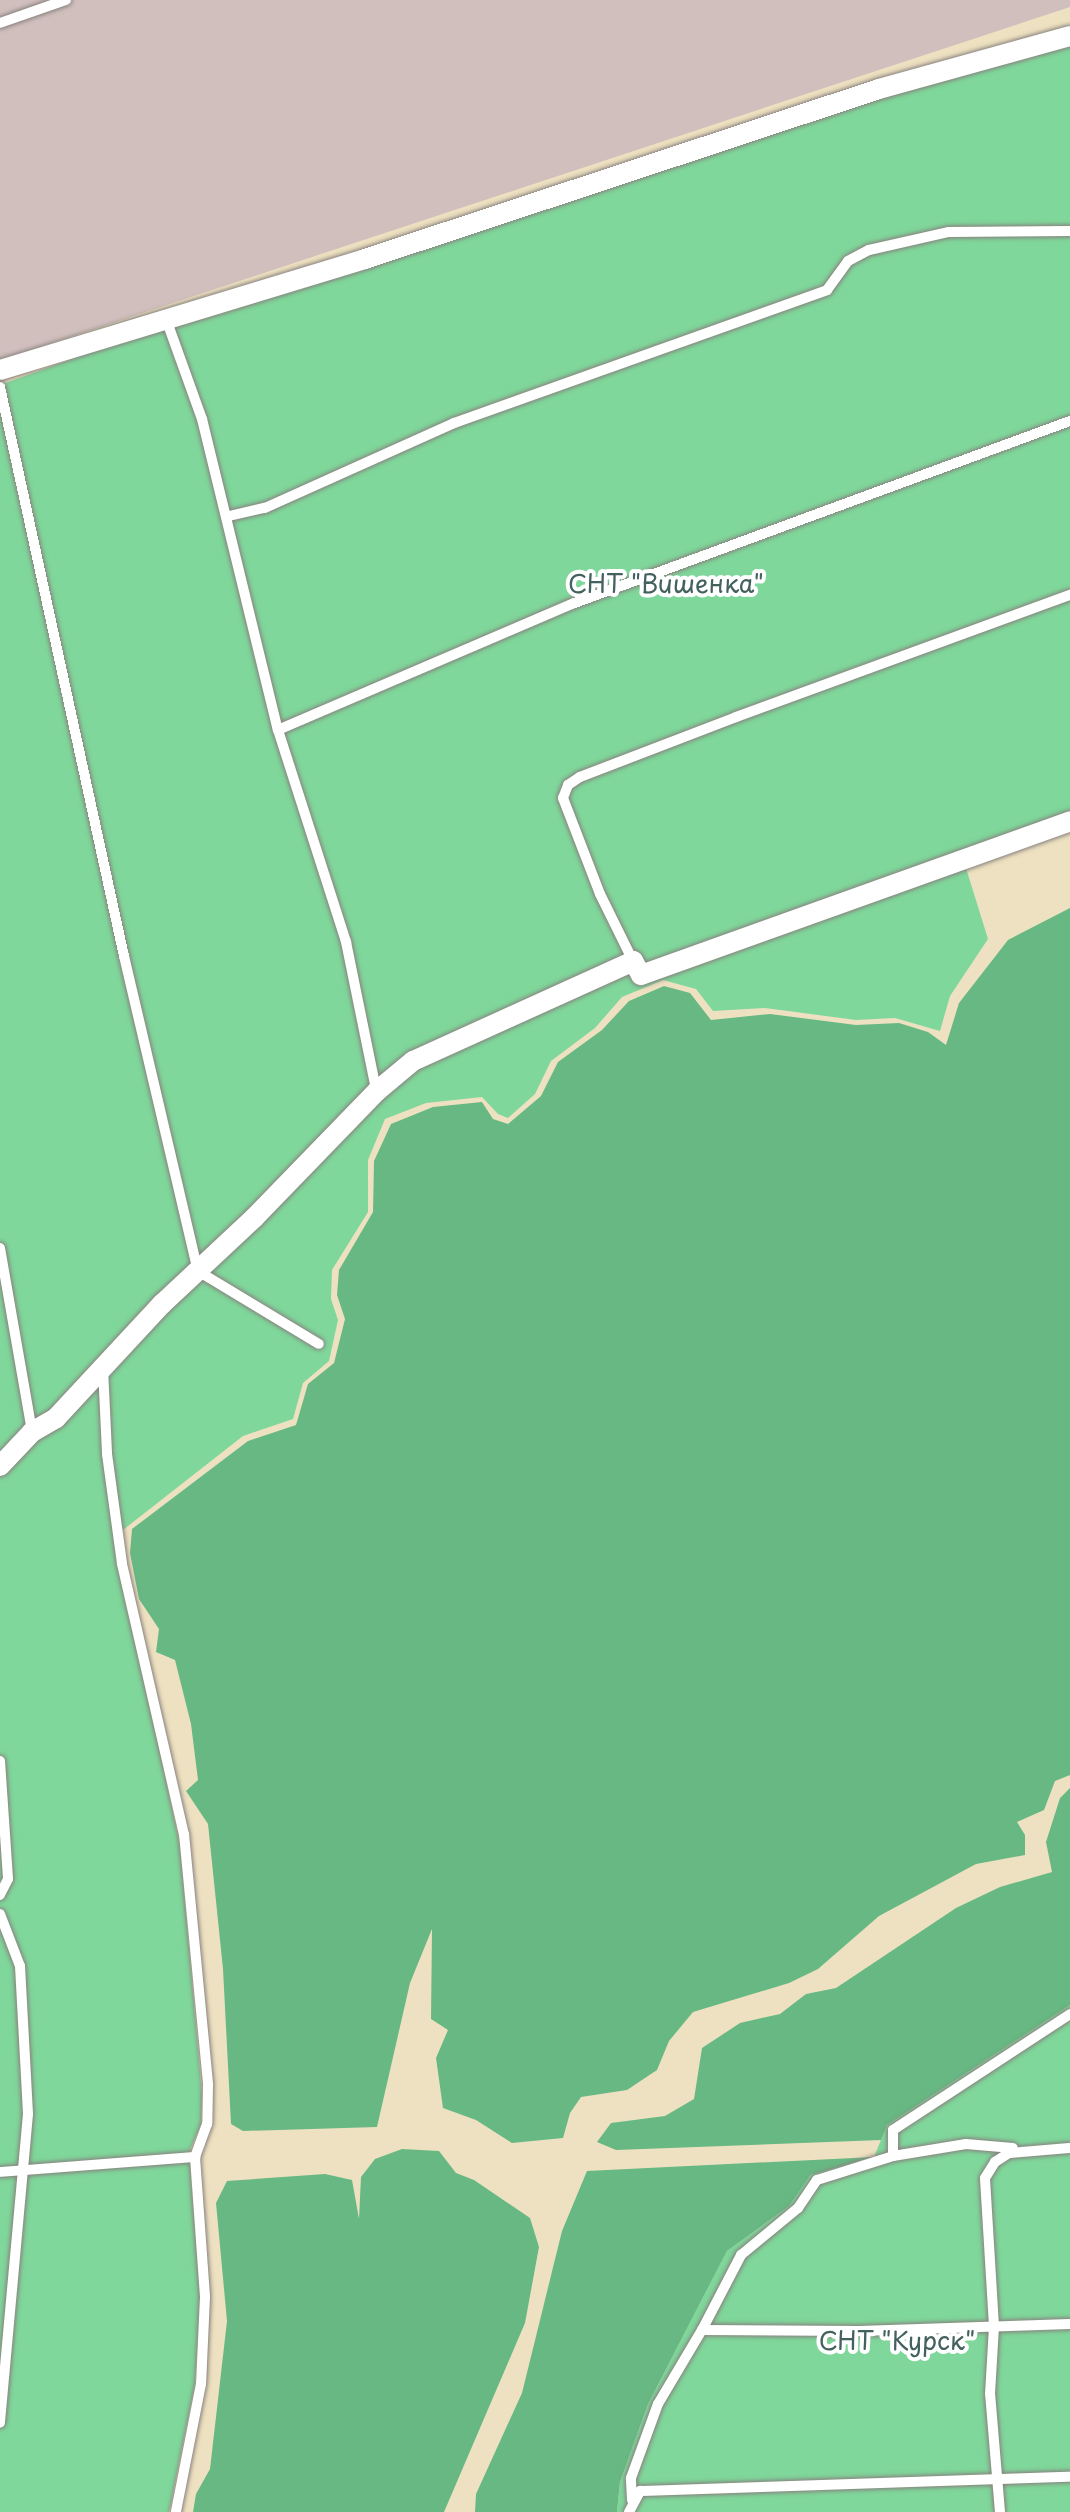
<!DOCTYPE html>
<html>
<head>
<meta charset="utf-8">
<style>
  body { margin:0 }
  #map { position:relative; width:1070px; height:2512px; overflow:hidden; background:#eee1c1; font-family:"Playpen Sans",sans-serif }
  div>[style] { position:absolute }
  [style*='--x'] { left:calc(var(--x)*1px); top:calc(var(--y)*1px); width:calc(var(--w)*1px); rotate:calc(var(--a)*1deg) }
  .industrial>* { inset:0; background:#d1bfbe }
  .green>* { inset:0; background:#7fd79b }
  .forest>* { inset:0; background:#67b883 }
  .roads { filter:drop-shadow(0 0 2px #88827e) drop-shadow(0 0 2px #88827e) }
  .service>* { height:10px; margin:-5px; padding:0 5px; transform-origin:5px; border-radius:5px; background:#fff }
  .minor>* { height:20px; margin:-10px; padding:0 10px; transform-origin:10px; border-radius:10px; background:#fff }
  span { translate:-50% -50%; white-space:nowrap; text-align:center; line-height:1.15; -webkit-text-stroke:8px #fff; paint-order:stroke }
  .park-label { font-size:25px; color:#43615d }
</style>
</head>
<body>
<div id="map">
  <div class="industrial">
    <i style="clip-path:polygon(0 0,1070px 0,1070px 7px,0 360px)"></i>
  </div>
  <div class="green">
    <i style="clip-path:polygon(1070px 42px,1070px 812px,961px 852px,988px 939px,950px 996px,940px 1031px,895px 1018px,856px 1020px,765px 1008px,713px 1011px,696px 989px,663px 980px,622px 997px,595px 1028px,551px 1061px,535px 1094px,508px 1118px,498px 1114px,482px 1097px,426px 1103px,385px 1119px,368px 1160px,368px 1212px,332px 1270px,331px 1299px,338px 1320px,329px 1361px,303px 1383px,293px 1419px,243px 1436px,114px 1537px,180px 1846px,202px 2095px,201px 2124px,189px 2152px,200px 2297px,195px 2384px,169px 2512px,0 2512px,0 385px,164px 326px,880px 95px)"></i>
    <i style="clip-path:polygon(1070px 2005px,1070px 2512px,617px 2512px,620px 2482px,648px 2404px,727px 2251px,789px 2206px,809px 2175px,874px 2157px,887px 2125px)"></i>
  </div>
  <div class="forest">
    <i style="clip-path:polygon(1070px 908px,1070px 1775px,1055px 1781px,1044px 1810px,1017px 1822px,1025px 1835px,1025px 1855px,976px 1864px,879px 1916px,818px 1969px,789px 1983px,693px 2012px,669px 2041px,657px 2070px,627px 2090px,581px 2097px,570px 2113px,563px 2138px,512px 2143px,476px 2120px,443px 2108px,436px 2058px,448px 2030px,431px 2019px,432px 1929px,410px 1983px,377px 2127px,243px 2131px,231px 2124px,223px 1969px,208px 1824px,186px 1791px,198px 1780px,191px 1724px,175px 1660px,156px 1652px,159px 1629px,139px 1599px,130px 1553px,132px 1529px,248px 1441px,296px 1425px,308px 1384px,334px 1363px,345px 1319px,337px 1295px,339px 1270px,373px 1212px,374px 1161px,391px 1124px,433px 1107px,482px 1102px,493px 1119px,508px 1124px,541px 1096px,558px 1062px,602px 1030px,629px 1001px,664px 986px,690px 993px,711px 1020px,770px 1014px,856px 1025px,899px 1023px,928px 1032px,946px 1045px,959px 1003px,1008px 940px)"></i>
    <i style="clip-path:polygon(1070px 1788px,1070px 2005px,887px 2125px,881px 2140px,616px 2150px,597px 2142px,611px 2123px,665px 2116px,694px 2099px,702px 2048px,740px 2023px,780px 2014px,806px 1994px,836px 1988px,956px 1908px,1000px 1887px,1052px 1872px,1046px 1842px,1060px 1798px)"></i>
    <i style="clip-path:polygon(402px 2149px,439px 2151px,456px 2173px,474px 2180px,530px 2218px,539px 2247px,525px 2323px,444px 2512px,193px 2512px,196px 2494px,210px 2469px,227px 2321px,216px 2203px,227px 2181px,325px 2174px,352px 2180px,359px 2219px,361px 2177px,375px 2159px)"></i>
    <i style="clip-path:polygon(874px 2157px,810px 2175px,789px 2206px,727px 2251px,648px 2404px,620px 2482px,617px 2512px,475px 2512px,476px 2494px,522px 2393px,562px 2231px,587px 2171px)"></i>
  </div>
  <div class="roads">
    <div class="service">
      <i style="--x:0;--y:23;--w:70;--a:-19.2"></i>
      <i style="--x:166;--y:319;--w:106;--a:70.2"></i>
      <i style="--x:202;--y:419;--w:320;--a:76.3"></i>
      <i style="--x:278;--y:730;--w:223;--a:72.2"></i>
      <i style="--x:346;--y:942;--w:151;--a:78.5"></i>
      <i style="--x:0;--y:387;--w:582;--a:77.71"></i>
      <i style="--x:124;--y:956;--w:324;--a:76.8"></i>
      <i style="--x:198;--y:1271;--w:141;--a:31.1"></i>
      <i style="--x:229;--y:516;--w:37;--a:-13"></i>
      <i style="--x:265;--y:508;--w:207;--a:-24.2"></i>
      <i style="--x:454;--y:423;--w:396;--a:-19.6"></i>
      <i style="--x:827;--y:290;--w:36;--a:-54"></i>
      <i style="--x:848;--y:261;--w:24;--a:-28"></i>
      <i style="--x:869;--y:250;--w:82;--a:-12.7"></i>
      <i style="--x:949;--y:232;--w:121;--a:-0.5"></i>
      <i style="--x:278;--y:730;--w:320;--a:-23.2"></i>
      <i style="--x:572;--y:604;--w:531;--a:-20.18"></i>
      <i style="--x:633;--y:961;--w:75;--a:-116.2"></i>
      <i style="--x:600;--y:894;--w:103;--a:-111.1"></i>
      <i style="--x:563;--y:798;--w:14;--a:-69"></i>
      <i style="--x:568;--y:785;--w:14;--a:-34"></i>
      <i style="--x:580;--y:777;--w:167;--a:-21"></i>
      <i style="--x:736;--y:717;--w:356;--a:-20.1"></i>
      <i style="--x:0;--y:1248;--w:186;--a:80.1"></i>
      <i style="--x:103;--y:1368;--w:86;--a:87.3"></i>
      <i style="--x:107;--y:1454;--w:111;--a:82.2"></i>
      <i style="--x:122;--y:1564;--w:277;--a:77.1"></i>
      <i style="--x:184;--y:1834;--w:252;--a:84.5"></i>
      <i style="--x:208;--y:2085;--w:39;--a:91"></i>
      <i style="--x:207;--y:2124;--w:35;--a:110"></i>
      <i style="--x:195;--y:2157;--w:140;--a:85.9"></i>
      <i style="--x:205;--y:2297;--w:87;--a:92.6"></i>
      <i style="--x:201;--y:2384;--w:130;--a:101.1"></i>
      <i style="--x:0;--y:1761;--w:118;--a:86.1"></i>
      <i style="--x:8;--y:1879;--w:18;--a:117"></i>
      <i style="--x:0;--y:1914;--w:56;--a:69"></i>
      <i style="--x:20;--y:1966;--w:148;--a:86.9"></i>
      <i style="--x:28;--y:2114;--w:310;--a:95.2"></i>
      <i style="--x:893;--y:2156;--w:26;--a:-90"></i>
      <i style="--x:893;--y:2130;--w:212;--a:-33.2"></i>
      <i style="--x:0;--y:2172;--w:196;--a:-4.4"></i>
      <i style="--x:702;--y:2330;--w:85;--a:-62.5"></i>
      <i style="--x:741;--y:2255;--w:74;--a:-39.5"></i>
      <i style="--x:798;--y:2208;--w:34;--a:-56"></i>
      <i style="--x:817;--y:2180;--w:80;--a:-17.5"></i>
      <i style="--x:893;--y:2156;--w:74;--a:-9.3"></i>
      <i style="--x:966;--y:2144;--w:47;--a:4.9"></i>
      <i style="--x:632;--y:2500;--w:22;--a:-93"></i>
      <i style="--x:631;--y:2478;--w:79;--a:-70"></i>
      <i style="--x:658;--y:2404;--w:86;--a:-59.3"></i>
      <i style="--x:702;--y:2330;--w:157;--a:0.4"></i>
      <i style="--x:859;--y:2331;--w:211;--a:-1.9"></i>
      <i style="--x:629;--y:2512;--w:24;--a:-62"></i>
      <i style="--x:640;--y:2491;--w:430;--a:-1.9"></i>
      <i style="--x:1000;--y:2512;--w:118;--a:-94.8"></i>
      <i style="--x:990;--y:2394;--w:68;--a:-86.6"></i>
      <i style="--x:994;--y:2326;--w:148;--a:-93.5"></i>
      <i style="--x:985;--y:2178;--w:19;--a:-58"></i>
      <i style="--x:995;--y:2162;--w:17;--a:-33"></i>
      <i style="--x:1009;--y:2153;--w:61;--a:-4.7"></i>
    </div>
    <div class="minor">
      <i style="--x:0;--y:370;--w:382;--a:-16.9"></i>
      <i style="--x:365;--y:259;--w:541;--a:-18.3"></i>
      <i style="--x:879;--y:89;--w:198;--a:-15.5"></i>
      <i style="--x:0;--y:1466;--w:47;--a:-46.7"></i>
      <i style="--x:32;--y:1432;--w:28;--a:-30"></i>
      <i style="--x:56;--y:1418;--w:156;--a:-47.1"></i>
      <i style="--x:162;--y:1304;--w:126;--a:-43.1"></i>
      <i style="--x:254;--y:1218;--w:177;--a:-45.9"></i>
      <i style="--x:377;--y:1091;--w:47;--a:-39.8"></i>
      <i style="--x:413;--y:1061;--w:242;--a:-24.4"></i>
      <i style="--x:633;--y:961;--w:16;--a:60"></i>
      <i style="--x:641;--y:975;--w:456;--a:-19.7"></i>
    </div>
  </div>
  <div class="park-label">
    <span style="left:666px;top:583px">СНТ "Вишенка"</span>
    <span style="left:897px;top:2340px">СНТ "Курск"</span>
  </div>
</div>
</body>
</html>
